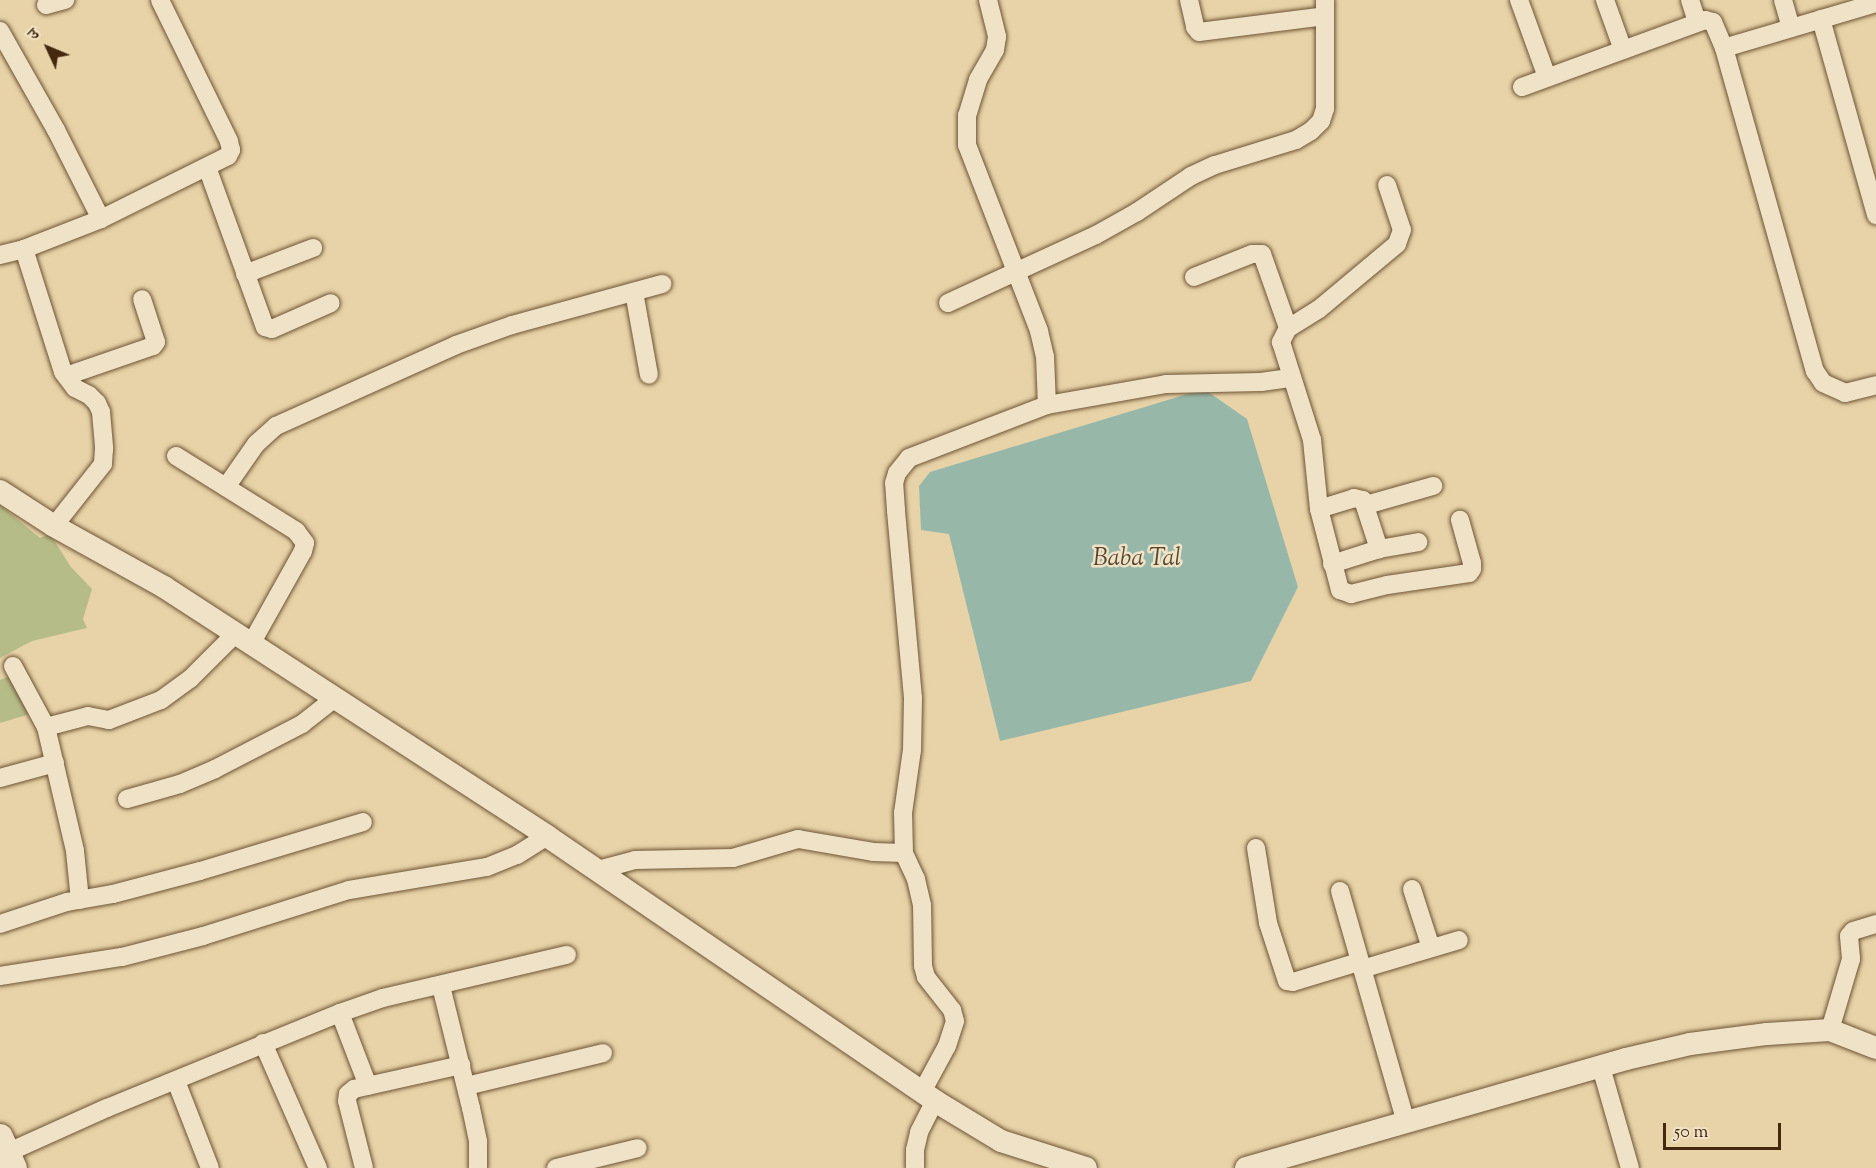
<!DOCTYPE html>
<html>
<head>
<meta charset="utf-8">
<style>
  body { margin:0 }
  #map { position:relative; width:1876px; height:1168px; overflow:hidden; background:#e8d3a8; font-family:"Sorts Mill Goudy","Noto Serif Devanagari",serif }
  div>[style] { position:absolute }
  [style*='--x'] { left:calc(var(--x)*1px); top:calc(var(--y)*1px); width:calc(var(--w)*1px); rotate:calc(var(--a)*1deg) }
  .green>* { inset:0; background:#b6bc88 }
  .water>* { inset:0; background:#97b8a9 }
  .roads { filter:drop-shadow(0 0 2px #6d5435) drop-shadow(0 0 2px #6d5435) }
  .minor>* { height:18px; margin:-9px; padding:0 9px; transform-origin:9px; border-radius:9px; background:#f0e2c6 }
  .tertiary>* { height:22px; margin:-11px; padding:0 11px; transform-origin:11px; border-radius:11px; background:#f0e2c6 }
  .secondary>* { height:26px; margin:-13px; padding:0 13px; transform-origin:13px; border-radius:13px; background:#f0e2c6 }
  span { translate:-50% -50%; white-space:nowrap; text-align:center; line-height:1.15; -webkit-text-stroke:5px #f0e2c6; paint-order:stroke }
  .water-label { font-size:24px; color:#55462e; font-style:italic }
  .north { position:absolute; left:18px; top:18px; width:60px; height:60px; -webkit-text-stroke:4px #f0e2c6; paint-order:stroke; rotate:314deg; font-size:16px; font-weight:700; line-height:24px; text-align:center; color:#44290f }
  .north::after { content:''; display:block; margin:auto; width:21px; height:27px; background:#44290f; clip-path:polygon(50% 0,100% 100%,50% 72%,0 100%) }
  .scale { position:absolute; left:1663px; top:1123px; width:118px; height:27px; box-sizing:border-box; border:3px solid #44290f; border-top:0; padding-left:8px; font-size:18px; line-height:21px; white-space:nowrap; color:#44290f; -webkit-text-stroke:4px #f0e2c6; paint-order:stroke }
</style>
</head>
<body>
<div id="map">
  <div class="green">
    <i style="clip-path:polygon(0 505px,40px 538px,50px 534px,71px 567px,92px 589px,83px 619px,87px 628px,32px 641px,0 658px)"></i>
    <i style="clip-path:polygon(12px 675px,33px 713px,0 723px,0 680px)"></i>
  </div>
  <div class="water">
    <i style="clip-path:polygon(1204px 389px,1247px 419px,1298px 587px,1251px 681px,1000px 741px,949px 534px,921px 530px,919px 486px,930px 472px)"></i>
  </div>
  <div class="roads">
    <div class="minor">
      <i style="--x:988;--y:0;--w:38;--a:76"></i>
      <i style="--x:997;--y:37;--w:13;--a:99"></i>
      <i style="--x:995;--y:50;--w:34;--a:120"></i>
      <i style="--x:978;--y:80;--w:37;--a:107"></i>
      <i style="--x:967;--y:115;--w:30;--a:90"></i>
      <i style="--x:967;--y:145;--w:199;--a:68.8"></i>
      <i style="--x:1039;--y:331;--w:26;--a:77"></i>
      <i style="--x:1045;--y:356;--w:49;--a:87.7"></i>
      <i style="--x:1189;--y:0;--w:28;--a:77"></i>
      <i style="--x:1195;--y:27;--w:6;--a:51"></i>
      <i style="--x:1199;--y:32;--w:127;--a:-7.2"></i>
      <i style="--x:1519;--y:0;--w:82;--a:70"></i>
      <i style="--x:1605;--y:0;--w:53;--a:70.2"></i>
      <i style="--x:1690;--y:0;--w:23;--a:72"></i>
      <i style="--x:1783;--y:0;--w:29;--a:74"></i>
      <i style="--x:46;--y:5;--w:20;--a:-15"></i>
      <i style="--x:1821;--y:19;--w:204;--a:74.3"></i>
      <i style="--x:0;--y:31;--w:114;--a:60.5"></i>
      <i style="--x:56;--y:130;--w:100;--a:63.2"></i>
      <i style="--x:1724;--y:48;--w:159;--a:-16.5"></i>
      <i style="--x:1522;--y:87;--w:195;--a:-20.1"></i>
      <i style="--x:1705;--y:20;--w:8;--a:14"></i>
      <i style="--x:1713;--y:22;--w:28;--a:67"></i>
      <i style="--x:1724;--y:48;--w:336;--a:74.3"></i>
      <i style="--x:1815;--y:371;--w:14;--a:56"></i>
      <i style="--x:1823;--y:383;--w:24;--a:24"></i>
      <i style="--x:1845;--y:393;--w:32;--a:-14"></i>
      <i style="--x:207;--y:167;--w:170;--a:70.1"></i>
      <i style="--x:265;--y:327;--w:7;--a:16"></i>
      <i style="--x:272;--y:329;--w:64;--a:-23.8"></i>
      <i style="--x:1387;--y:185;--w:47;--a:71.6"></i>
      <i style="--x:1402;--y:230;--w:15;--a:110"></i>
      <i style="--x:1397;--y:244;--w:102;--a:140.2"></i>
      <i style="--x:1319;--y:309;--w:36;--a:148"></i>
      <i style="--x:1288;--y:328;--w:16;--a:117"></i>
      <i style="--x:1281;--y:342;--w:103;--a:72.4"></i>
      <i style="--x:1312;--y:440;--w:69;--a:84.2"></i>
      <i style="--x:1319;--y:509;--w:84;--a:75.5"></i>
      <i style="--x:1340;--y:590;--w:12;--a:20"></i>
      <i style="--x:1351;--y:594;--w:37;--a:-14"></i>
      <i style="--x:1387;--y:585;--w:83;--a:-8.3"></i>
      <i style="--x:1469;--y:573;--w:5;--a:-53"></i>
      <i style="--x:1472;--y:569;--w:6;--a:-90"></i>
      <i style="--x:1472;--y:563;--w:45;--a:-105.6"></i>
      <i style="--x:24;--y:249;--w:129;--a:72.4"></i>
      <i style="--x:63;--y:372;--w:20;--a:53"></i>
      <i style="--x:75;--y:388;--w:16;--a:27"></i>
      <i style="--x:89;--y:395;--w:11;--a:45"></i>
      <i style="--x:97;--y:403;--w:10;--a:66"></i>
      <i style="--x:101;--y:412;--w:37;--a:85"></i>
      <i style="--x:104;--y:449;--w:15;--a:94"></i>
      <i style="--x:103;--y:464;--w:79;--a:128.3"></i>
      <i style="--x:0;--y:255;--w:25;--a:-14"></i>
      <i style="--x:24;--y:249;--w:83;--a:-21.3"></i>
      <i style="--x:101;--y:219;--w:142;--a:-26.4"></i>
      <i style="--x:228;--y:156;--w:7;--a:-63"></i>
      <i style="--x:231;--y:150;--w:9;--a:-103"></i>
      <i style="--x:229;--y:141;--w:157;--a:-116.1"></i>
      <i style="--x:245;--y:274;--w:73;--a:-20.9"></i>
      <i style="--x:1194;--y:277;--w:62;--a:-21.6"></i>
      <i style="--x:1252;--y:254;--w:10;--a:0"></i>
      <i style="--x:1262;--y:254;--w:78;--a:70.6"></i>
      <i style="--x:634;--y:292;--w:84;--a:79.8"></i>
      <i style="--x:948;--y:303;--w:163;--a:-24.7"></i>
      <i style="--x:1096;--y:235;--w:47;--a:-29.3"></i>
      <i style="--x:1137;--y:212;--w:65;--a:-33.7"></i>
      <i style="--x:1191;--y:176;--w:26;--a:-25"></i>
      <i style="--x:1215;--y:165;--w:85;--a:-17.2"></i>
      <i style="--x:1296;--y:140;--w:17;--a:-31"></i>
      <i style="--x:1311;--y:131;--w:14;--a:-45"></i>
      <i style="--x:1321;--y:121;--w:13;--a:-72"></i>
      <i style="--x:1325;--y:109;--w:109;--a:-90"></i>
      <i style="--x:66;--y:376;--w:92;--a:-19"></i>
      <i style="--x:153;--y:346;--w:5;--a:-53"></i>
      <i style="--x:156;--y:342;--w:45;--a:-108"></i>
      <i style="--x:176;--y:456;--w:142;--a:32"></i>
      <i style="--x:296;--y:531;--w:15;--a:53"></i>
      <i style="--x:305;--y:543;--w:8;--a:104"></i>
      <i style="--x:303;--y:551;--w:107;--a:119.2"></i>
      <i style="--x:226;--y:487;--w:52;--a:-55.1"></i>
      <i style="--x:256;--y:444;--w:27;--a:-42"></i>
      <i style="--x:276;--y:426;--w:197;--a:-24.2"></i>
      <i style="--x:456;--y:345;--w:59;--a:-19.7"></i>
      <i style="--x:512;--y:325;--w:156;--a:-15.3"></i>
      <i style="--x:1366;--y:505;--w:70;--a:-15.8"></i>
      <i style="--x:1319;--y:509;--w:37;--a:-17"></i>
      <i style="--x:1354;--y:498;--w:9;--a:13"></i>
      <i style="--x:1363;--y:500;--w:52;--a:71.9"></i>
      <i style="--x:1332;--y:564;--w:49;--a:-17.7"></i>
      <i style="--x:1379;--y:549;--w:40;--a:-10"></i>
      <i style="--x:13;--y:666;--w:69;--a:61.6"></i>
      <i style="--x:46;--y:727;--w:127;--a:76.8"></i>
      <i style="--x:75;--y:851;--w:49;--a:84.2"></i>
      <i style="--x:46;--y:727;--w:43;--a:-14.7"></i>
      <i style="--x:88;--y:716;--w:21;--a:11"></i>
      <i style="--x:109;--y:720;--w:56;--a:-21"></i>
      <i style="--x:161;--y:700;--w:36;--a:-36"></i>
      <i style="--x:190;--y:679;--w:65;--a:-45"></i>
      <i style="--x:0;--y:778;--w:57;--a:-15.3"></i>
      <i style="--x:127;--y:799;--w:55;--a:-15.8"></i>
      <i style="--x:180;--y:784;--w:38;--a:-23"></i>
      <i style="--x:215;--y:769;--w:98;--a:-27.3"></i>
      <i style="--x:302;--y:724;--w:42;--a:-38.2"></i>
      <i style="--x:1256;--y:848;--w:76;--a:80.9"></i>
      <i style="--x:1268;--y:923;--w:61;--a:71.9"></i>
      <i style="--x:1287;--y:981;--w:6;--a:9"></i>
      <i style="--x:1293;--y:982;--w:69;--a:-16.9"></i>
      <i style="--x:598;--y:870;--w:38;--a:-15"></i>
      <i style="--x:635;--y:860;--w:98;--a:-1.2"></i>
      <i style="--x:733;--y:858;--w:68;--a:-16.3"></i>
      <i style="--x:798;--y:839;--w:76;--a:9.8"></i>
      <i style="--x:873;--y:852;--w:31;--a:2"></i>
      <i style="--x:1412;--y:889;--w:62;--a:72.1"></i>
      <i style="--x:1340;--y:891;--w:241;--a:74.1"></i>
      <i style="--x:0;--y:924;--w:71;--a:-18.2"></i>
      <i style="--x:67;--y:902;--w:47;--a:-9.9"></i>
      <i style="--x:113;--y:894;--w:90;--a:-14.8"></i>
      <i style="--x:200;--y:871;--w:170;--a:-16.7"></i>
      <i style="--x:1362;--y:969;--w:101;--a:-16.6"></i>
      <i style="--x:0;--y:976;--w:123;--a:-8.9"></i>
      <i style="--x:122;--y:957;--w:84;--a:-14.5"></i>
      <i style="--x:203;--y:936;--w:153;--a:-17.5"></i>
      <i style="--x:349;--y:890;--w:140;--a:-9.5"></i>
      <i style="--x:487;--y:867;--w:32;--a:-22"></i>
      <i style="--x:517;--y:855;--w:36;--a:-32"></i>
      <i style="--x:441;--y:986;--w:126;--a:76.2"></i>
      <i style="--x:471;--y:1108;--w:35;--a:78"></i>
      <i style="--x:478;--y:1142;--w:26;--a:90"></i>
      <i style="--x:340;--y:1013;--w:78;--a:69"></i>
      <i style="--x:1830;--y:1030;--w:74;--a:-73.5"></i>
      <i style="--x:1851;--y:959;--w:23;--a:-95"></i>
      <i style="--x:1849;--y:936;--w:6;--a:-51"></i>
      <i style="--x:1853;--y:931;--w:24;--a:-17"></i>
      <i style="--x:263;--y:1043;--w:137;--a:66.3"></i>
      <i style="--x:1601;--y:1067;--w:105;--a:74"></i>
      <i style="--x:176;--y:1081;--w:93;--a:68.7"></i>
      <i style="--x:467;--y:1086;--w:140;--a:-13.6"></i>
      <i style="--x:922;--y:1092;--w:52;--a:-61.5"></i>
      <i style="--x:947;--y:1046;--w:26;--a:-72"></i>
      <i style="--x:955;--y:1021;--w:11;--a:-105"></i>
      <i style="--x:952;--y:1010;--w:42;--a:-128.2"></i>
      <i style="--x:926;--y:977;--w:11;--a:-105"></i>
      <i style="--x:923;--y:966;--w:61;--a:-90.9"></i>
      <i style="--x:922;--y:905;--w:27;--a:-103"></i>
      <i style="--x:916;--y:879;--w:29;--a:-115"></i>
      <i style="--x:904;--y:853;--w:40;--a:-91.4"></i>
      <i style="--x:903;--y:813;--w:64;--a:-81.9"></i>
      <i style="--x:912;--y:750;--w:52;--a:-88.9"></i>
      <i style="--x:913;--y:698;--w:189;--a:-95.2"></i>
      <i style="--x:896;--y:510;--w:27;--a:-94"></i>
      <i style="--x:894;--y:483;--w:10;--a:-73"></i>
      <i style="--x:897;--y:473;--w:19;--a:-51"></i>
      <i style="--x:909;--y:458;--w:148;--a:-21"></i>
      <i style="--x:1047;--y:405;--w:121;--a:-10"></i>
      <i style="--x:1166;--y:384;--w:95;--a:-1.2"></i>
      <i style="--x:1261;--y:382;--w:29;--a:-8"></i>
      <i style="--x:0;--y:1156;--w:117;--a:-24.2"></i>
      <i style="--x:107;--y:1108;--w:252;--a:-22.2"></i>
      <i style="--x:340;--y:1013;--w:46;--a:-19.2"></i>
      <i style="--x:383;--y:998;--w:189;--a:-13.2"></i>
      <i style="--x:364;--y:1168;--w:69;--a:-104.2"></i>
      <i style="--x:347;--y:1101;--w:7;--a:-82"></i>
      <i style="--x:348;--y:1094;--w:8;--a:-40"></i>
      <i style="--x:354;--y:1089;--w:110;--a:-12.6"></i>
      <i style="--x:556;--y:1168;--w:84;--a:-13.7"></i>
      <i style="--x:915;--y:1168;--w:18;--a:-90"></i>
      <i style="--x:915;--y:1150;--w:18;--a:-77"></i>
      <i style="--x:919;--y:1132;--w:35;--a:-63"></i>
    </div>
    <div class="tertiary">
      <i style="--x:0;--y:491;--w:64;--a:32.9"></i>
      <i style="--x:54;--y:526;--w:126;--a:29"></i>
      <i style="--x:164;--y:587;--w:457;--a:33"></i>
      <i style="--x:547;--y:836;--w:470;--a:34.3"></i>
      <i style="--x:935;--y:1101;--w:77;--a:31.2"></i>
      <i style="--x:1001;--y:1141;--w:89;--a:17.6"></i>
      <i style="--x:1246;--y:1168;--w:395;--a:-16"></i>
      <i style="--x:1626;--y:1059;--w:66;--a:-13.2"></i>
      <i style="--x:1690;--y:1044;--w:78;--a:-7.4"></i>
      <i style="--x:1767;--y:1034;--w:63;--a:-3.6"></i>
      <i style="--x:1830;--y:1030;--w:49;--a:21.4"></i>
    </div>
    <div class="secondary">
      <i style="--x:0;--y:1137;--w:34;--a:66"></i>
    </div>
  </div>
  <div class="water-label">
    <span style="left:1137px;top:560px">Baba Tal</span>
  </div>
  <div class="north">उ</div>
  <div class="scale">50 m</div>
</div>
</body>
</html>
